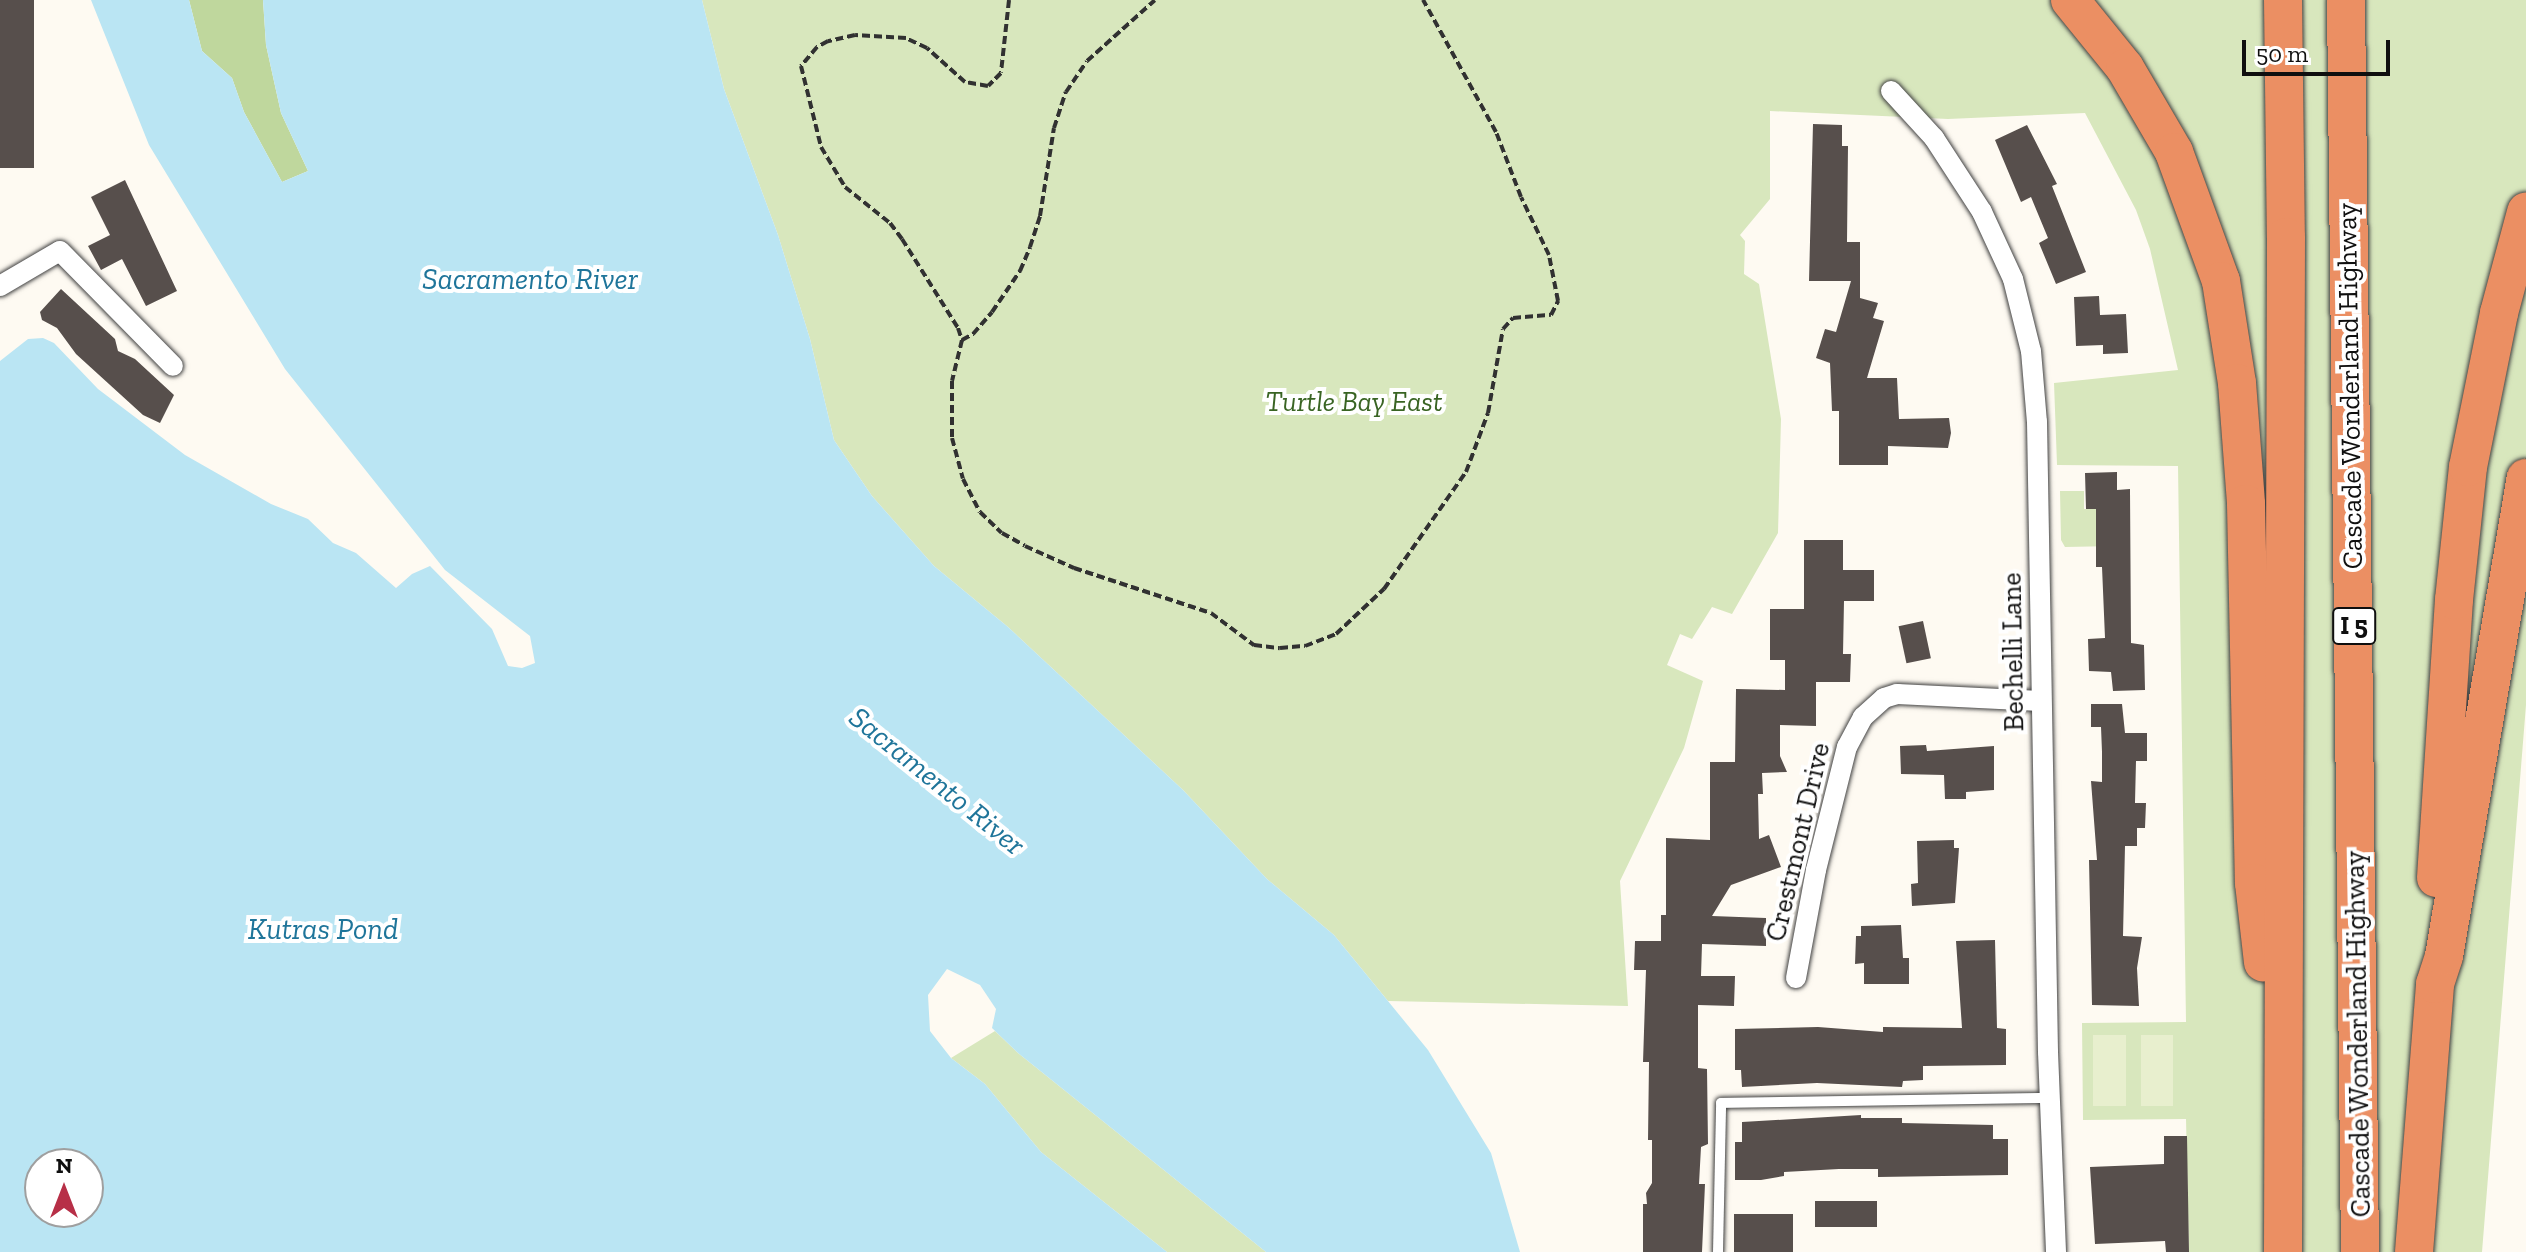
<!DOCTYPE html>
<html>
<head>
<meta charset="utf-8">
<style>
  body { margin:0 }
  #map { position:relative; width:2526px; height:1252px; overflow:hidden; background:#fefaf2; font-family:"Zilla Slab",serif }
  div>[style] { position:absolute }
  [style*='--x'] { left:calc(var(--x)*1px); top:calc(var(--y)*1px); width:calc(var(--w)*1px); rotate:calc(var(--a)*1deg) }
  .green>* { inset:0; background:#d8e7bd }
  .forest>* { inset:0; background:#bfd79d }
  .pitch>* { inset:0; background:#e8efce; transform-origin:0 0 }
  .water>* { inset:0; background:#bae5f3 }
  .building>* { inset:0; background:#574f4c; transform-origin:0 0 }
  .path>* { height:4px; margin-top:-2px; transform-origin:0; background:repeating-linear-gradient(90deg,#313131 0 8px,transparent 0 12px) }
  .roads { filter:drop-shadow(0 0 2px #424242) drop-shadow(0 0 2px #424242) }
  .service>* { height:10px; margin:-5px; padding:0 5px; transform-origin:5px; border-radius:5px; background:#fff }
  .minor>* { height:20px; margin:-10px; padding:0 10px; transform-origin:10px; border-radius:10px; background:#fff }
  .motorway>* { height:38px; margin:-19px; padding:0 19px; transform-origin:19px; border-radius:19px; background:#eb8f63 }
  span { translate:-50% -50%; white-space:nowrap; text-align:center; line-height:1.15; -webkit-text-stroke:8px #fff; paint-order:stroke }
  .shield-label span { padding:2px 6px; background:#fff; border:2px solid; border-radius:6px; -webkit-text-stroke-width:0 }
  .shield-label { font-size:26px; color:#0f0f0f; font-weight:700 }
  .street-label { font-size:28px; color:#0f0f0f }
  .park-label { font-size:28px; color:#396423; font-style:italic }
  .water-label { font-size:30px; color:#1f759a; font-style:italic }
  .north { position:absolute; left:24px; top:1148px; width:80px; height:80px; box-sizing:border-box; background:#fff; border:2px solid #9f9f9f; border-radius:50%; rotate:0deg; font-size:22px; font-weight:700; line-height:32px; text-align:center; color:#0f0f0f }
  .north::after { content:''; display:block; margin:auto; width:28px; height:36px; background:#b72f47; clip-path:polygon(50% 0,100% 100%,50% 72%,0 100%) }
  .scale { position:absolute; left:2242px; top:40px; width:148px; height:36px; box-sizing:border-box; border:4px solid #0f0f0f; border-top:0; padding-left:10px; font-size:24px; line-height:28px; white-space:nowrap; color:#0f0f0f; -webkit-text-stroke:6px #fff; paint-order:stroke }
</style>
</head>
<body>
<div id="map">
  <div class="green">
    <i style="clip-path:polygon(702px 0,2526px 0,2526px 705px,2482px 1252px,2189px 1252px,2186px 1119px,2083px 1120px,2082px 1023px,2186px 1022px,2178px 466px,2057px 465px,2054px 383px,2178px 370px,2150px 249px,2136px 210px,2085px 113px,1948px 119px,1770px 111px,1770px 199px,1740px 235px,1745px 241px,1744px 274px,1759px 284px,1781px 419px,1778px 533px,1732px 614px,1712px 607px,1692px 639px,1680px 634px,1667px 665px,1703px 681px,1684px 748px,1620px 881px,1628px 1006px,1388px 1001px,1334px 935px,1267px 879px,1183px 790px,1008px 627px,934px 566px,872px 496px,834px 440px,810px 339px,778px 235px,724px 89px)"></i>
    <i style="clip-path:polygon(2060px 491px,2084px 491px,2084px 509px,2096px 509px,2097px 533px,2116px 546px,2065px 547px,2061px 540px)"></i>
    <i style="clip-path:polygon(995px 1031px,1018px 1053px,1266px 1252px,1167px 1252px,1041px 1152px,985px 1084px,951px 1058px)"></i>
  </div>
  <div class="forest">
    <i style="clip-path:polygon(189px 0,263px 0,266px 45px,281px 113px,308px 171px,282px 182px,244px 112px,232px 78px,202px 51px)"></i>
  </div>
  <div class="pitch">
    <i style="left:2093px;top:1035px;width:33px;height:71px"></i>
    <i style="left:2141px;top:1035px;width:32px;height:71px"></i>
  </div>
  <div class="water">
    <i style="clip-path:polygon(evenodd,91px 0,189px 0,202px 51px,232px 78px,244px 112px,282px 182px,308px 171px,281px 113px,266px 45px,263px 0,702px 0,724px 89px,778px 235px,810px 339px,834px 440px,872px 496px,934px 566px,1008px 627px,1183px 790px,1267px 879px,1334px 935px,1428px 1050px,1491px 1153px,1520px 1252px,1266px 1252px,1018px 1053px,992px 1028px,996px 1009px,980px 985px,947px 969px,928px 995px,930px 1031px,951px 1058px,985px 1084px,1041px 1152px,1167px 1252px,0 1252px,0 361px,28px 339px,43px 338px,54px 343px,98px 389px,185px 455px,271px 504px,308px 519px,333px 543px,356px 553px,396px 588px,412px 574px,430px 566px,492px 629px,508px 666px,522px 668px,535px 663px,530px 636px,445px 570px,285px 369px,149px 145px,91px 0,88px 1164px,88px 1212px,40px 1212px,40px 1164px,88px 1164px)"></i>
  </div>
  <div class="building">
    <i style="left:0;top:0;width:34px;height:168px"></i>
    <i style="clip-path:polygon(1813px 124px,1842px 125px,1842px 146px,1848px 146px,1847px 242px,1860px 242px,1860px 298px,1878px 303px,1873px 318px,1884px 321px,1867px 378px,1897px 378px,1899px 419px,1949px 418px,1951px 433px,1948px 448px,1888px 446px,1888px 465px,1839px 465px,1839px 411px,1832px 411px,1830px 363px,1816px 358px,1825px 329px,1836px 332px,1851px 281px,1809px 281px)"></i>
    <i style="clip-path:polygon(2027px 125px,2057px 184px,2052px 186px,2086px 272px,2056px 284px,2039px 243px,2048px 238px,2031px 197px,2021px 202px,1995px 140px)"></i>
    <i style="clip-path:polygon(125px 180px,177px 291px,146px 306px,122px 259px,101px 270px,88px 246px,110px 235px,91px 197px)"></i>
    <i style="clip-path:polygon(61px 289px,115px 339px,118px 351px,135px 359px,174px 395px,160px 423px,143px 415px,76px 354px,57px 328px,42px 320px,40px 312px)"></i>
    <i style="clip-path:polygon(2099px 296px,2100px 315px,2126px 314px,2128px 353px,2103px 354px,2103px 345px,2076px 346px,2074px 297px)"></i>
    <i style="clip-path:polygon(2117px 472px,2117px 490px,2130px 489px,2131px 643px,2144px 645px,2145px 690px,2113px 691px,2111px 672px,2089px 671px,2088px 639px,2105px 638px,2102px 567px,2096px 567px,2096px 509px,2086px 509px,2085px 473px)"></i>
    <i style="clip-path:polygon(1804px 540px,1843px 540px,1843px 570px,1874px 570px,1874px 601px,1844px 601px,1843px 654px,1851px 654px,1850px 682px,1816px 682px,1816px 726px,1780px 725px,1780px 756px,1787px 772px,1762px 773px,1763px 794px,1758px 794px,1759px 839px,1769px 835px,1781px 867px,1731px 885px,1712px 916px,1766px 918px,1766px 946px,1702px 944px,1701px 976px,1735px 976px,1734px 1006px,1698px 1005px,1698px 1068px,1707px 1069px,1708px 1144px,1701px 1147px,1699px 1184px,1705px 1184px,1702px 1252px,1643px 1252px,1643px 1204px,1647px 1204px,1646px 1193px,1652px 1183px,1652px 1140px,1648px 1140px,1649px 1062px,1643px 1062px,1646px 970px,1634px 970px,1635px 941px,1661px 941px,1661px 915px,1666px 915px,1666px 838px,1710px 840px,1710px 762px,1735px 762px,1736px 689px,1785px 690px,1785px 660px,1770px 660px,1770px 609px,1804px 609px)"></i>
    <i style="left:1923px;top:621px;width:38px;height:25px;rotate:78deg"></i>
    <i style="clip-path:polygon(2091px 704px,2122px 704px,2125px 733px,2147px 733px,2147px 761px,2136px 761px,2135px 803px,2146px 803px,2145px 828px,2137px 828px,2137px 846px,2125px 846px,2123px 936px,2142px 937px,2137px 968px,2139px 1006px,2092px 1005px,2089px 860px,2097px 860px,2091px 781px,2102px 782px,2102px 752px,2101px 727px,2091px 727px)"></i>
    <i style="clip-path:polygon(1926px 745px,1927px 751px,1994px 746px,1994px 790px,1966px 792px,1966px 799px,1945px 799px,1944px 775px,1901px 774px,1900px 746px)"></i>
    <i style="clip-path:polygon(1954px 840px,1954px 848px,1959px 848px,1955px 903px,1912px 906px,1911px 884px,1918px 883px,1917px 841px)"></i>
    <i style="clip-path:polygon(1901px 925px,1903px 958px,1909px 958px,1909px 984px,1864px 984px,1864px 963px,1855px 964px,1856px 936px,1861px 936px,1861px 926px)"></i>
    <i style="clip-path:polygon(1995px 940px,1997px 1028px,2006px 1029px,2006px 1065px,1923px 1066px,1923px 1080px,1903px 1081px,1902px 1087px,1817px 1083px,1742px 1087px,1741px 1070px,1735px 1070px,1735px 1029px,1818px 1027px,1883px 1032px,1883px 1027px,1962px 1028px,1956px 941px)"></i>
    <i style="clip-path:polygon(1861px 1115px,1861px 1118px,1902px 1118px,1902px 1123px,1993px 1125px,1993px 1139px,2008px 1139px,2008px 1175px,1878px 1177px,1878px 1169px,1839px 1169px,1784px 1172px,1784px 1176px,1761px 1180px,1735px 1180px,1735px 1142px,1742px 1142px,1742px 1122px)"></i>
    <i style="clip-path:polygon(2164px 1136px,2187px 1136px,2189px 1252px,2166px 1252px,2165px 1241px,2095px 1244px,2090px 1167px,2164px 1164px)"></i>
    <i style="left:1815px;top:1201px;width:62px;height:26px"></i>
    <i style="left:1734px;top:1214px;width:59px;height:38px"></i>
  </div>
  <div class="path">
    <i style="--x:1009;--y:0;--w:73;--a:96.3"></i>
    <i style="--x:1001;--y:73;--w:18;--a:135"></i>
    <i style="--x:988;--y:86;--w:23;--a:-170"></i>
    <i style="--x:965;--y:82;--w:51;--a:-138.2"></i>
    <i style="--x:927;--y:48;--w:23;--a:-155"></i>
    <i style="--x:906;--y:38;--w:51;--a:-176.6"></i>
    <i style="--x:855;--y:35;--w:28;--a:167"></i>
    <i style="--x:828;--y:41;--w:13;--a:151"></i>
    <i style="--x:817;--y:47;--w:25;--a:130"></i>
    <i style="--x:801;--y:66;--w:83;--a:76.1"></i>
    <i style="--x:821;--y:147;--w:47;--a:59"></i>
    <i style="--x:845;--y:187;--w:58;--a:38.7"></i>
    <i style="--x:890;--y:223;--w:20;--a:53"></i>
    <i style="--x:902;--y:239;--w:105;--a:57.8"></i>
    <i style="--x:958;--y:328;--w:13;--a:72"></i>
    <i style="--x:962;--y:340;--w:42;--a:103.7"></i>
    <i style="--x:952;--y:381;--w:57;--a:90"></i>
    <i style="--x:952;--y:438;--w:42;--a:75"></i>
    <i style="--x:963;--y:479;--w:37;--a:63"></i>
    <i style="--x:980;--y:512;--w:30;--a:44"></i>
    <i style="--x:1002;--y:533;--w:26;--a:29"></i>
    <i style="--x:1025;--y:546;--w:54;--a:24.2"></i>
    <i style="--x:1074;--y:568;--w:144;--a:18.2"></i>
    <i style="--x:1211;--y:613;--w:54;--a:36.7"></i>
    <i style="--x:1254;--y:645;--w:26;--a:7"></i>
    <i style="--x:1280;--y:648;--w:25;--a:-5"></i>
    <i style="--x:1305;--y:646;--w:33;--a:-21"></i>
    <i style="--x:1336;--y:634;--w:66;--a:-43.2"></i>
    <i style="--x:1384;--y:589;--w:143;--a:-55"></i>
    <i style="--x:1466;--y:472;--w:63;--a:-69.6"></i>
    <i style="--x:1488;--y:413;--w:85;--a:-79.9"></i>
    <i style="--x:1503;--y:329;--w:15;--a:-48"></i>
    <i style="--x:1513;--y:318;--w:38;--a:-5"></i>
    <i style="--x:1551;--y:315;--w:16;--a:-63"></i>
    <i style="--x:1558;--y:301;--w:47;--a:-101.1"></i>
    <i style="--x:1549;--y:255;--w:64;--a:-115.8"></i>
    <i style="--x:1521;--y:197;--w:70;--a:-111"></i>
    <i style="--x:1496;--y:132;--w:151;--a:-118.9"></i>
    <i style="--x:962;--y:340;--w:13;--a:-29"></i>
    <i style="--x:973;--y:334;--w:29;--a:-49"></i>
    <i style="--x:992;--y:312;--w:50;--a:-55.7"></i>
    <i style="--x:1020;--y:271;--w:26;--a:-67"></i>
    <i style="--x:1030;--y:247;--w:33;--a:-72"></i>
    <i style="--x:1040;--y:216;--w:89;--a:-81"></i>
    <i style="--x:1054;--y:128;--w:38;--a:-72"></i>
    <i style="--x:1066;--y:92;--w:37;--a:-56"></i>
    <i style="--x:1087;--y:61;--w:91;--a:-41.9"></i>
  </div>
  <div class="roads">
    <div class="service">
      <i style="--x:1718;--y:1252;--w:149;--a:-88.8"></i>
      <i style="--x:1721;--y:1103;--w:329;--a:-0.9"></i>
    </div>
    <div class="minor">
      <i style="--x:1891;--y:91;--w:64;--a:47.5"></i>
      <i style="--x:1934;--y:138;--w:88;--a:57"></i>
      <i style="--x:1982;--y:212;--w:74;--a:65.2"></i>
      <i style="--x:2013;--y:279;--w:74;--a:76"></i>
      <i style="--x:2031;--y:351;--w:71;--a:85.2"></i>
      <i style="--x:2037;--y:422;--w:630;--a:89"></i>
      <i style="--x:2048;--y:1052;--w:200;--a:87.7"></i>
      <i style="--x:0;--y:286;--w:69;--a:-30.3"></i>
      <i style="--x:60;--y:251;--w:161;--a:45.5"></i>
      <i style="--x:1796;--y:978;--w:110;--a:-79.5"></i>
      <i style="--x:1816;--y:870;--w:127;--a:-75.9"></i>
      <i style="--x:1847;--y:747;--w:34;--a:-62"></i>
      <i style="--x:1863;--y:717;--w:28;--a:-42"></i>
      <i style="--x:1884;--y:698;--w:14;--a:-17"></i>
      <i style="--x:1897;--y:694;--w:144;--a:2.8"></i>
    </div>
    <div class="motorway">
      <i style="--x:2070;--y:0;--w:87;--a:51"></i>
      <i style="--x:2125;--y:68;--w:97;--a:59.7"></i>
      <i style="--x:2174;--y:152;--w:137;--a:70"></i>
      <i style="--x:2221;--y:281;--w:103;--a:81.1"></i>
      <i style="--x:2237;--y:383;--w:121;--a:85.7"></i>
      <i style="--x:2246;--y:504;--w:379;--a:88.8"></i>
      <i style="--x:2254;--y:883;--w:80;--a:83.5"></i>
      <i style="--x:2283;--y:0;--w:237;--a:89.3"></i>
      <i style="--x:2286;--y:237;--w:1015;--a:90.17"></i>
      <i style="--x:2346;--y:0;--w:1252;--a:89.36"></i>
      <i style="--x:2436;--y:878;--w:279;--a:-86.3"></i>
      <i style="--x:2454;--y:600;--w:134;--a:-84"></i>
      <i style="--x:2468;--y:467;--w:157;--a:-78.6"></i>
      <i style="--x:2499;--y:313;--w:105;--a:-75"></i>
      <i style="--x:2414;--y:1252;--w:269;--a:-85.5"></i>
      <i style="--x:2435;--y:984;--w:29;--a:-72"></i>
      <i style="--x:2444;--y:956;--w:485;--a:-80.3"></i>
    </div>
  </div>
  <div class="shield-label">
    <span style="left:2354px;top:626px">I 5</span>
  </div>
  <div class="street-label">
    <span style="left:2350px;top:386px;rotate:-91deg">Cascade Wonderland Highway</span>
    <span style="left:2013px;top:652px;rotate:-91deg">Bechelli Lane</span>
    <span style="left:1798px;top:842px;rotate:-77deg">Crestmont Drive</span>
    <span style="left:2358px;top:1034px;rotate:-91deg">Cascade Wonderland Highway</span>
  </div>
  <div class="park-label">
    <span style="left:1354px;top:402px">Turtle Bay East</span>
  </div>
  <div class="water-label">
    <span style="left:530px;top:279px">Sacramento River</span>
    <span style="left:937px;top:781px;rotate:39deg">Sacramento River</span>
    <span style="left:323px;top:929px">Kutras Pond</span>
  </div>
  <div class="north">N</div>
  <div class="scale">50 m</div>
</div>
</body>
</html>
